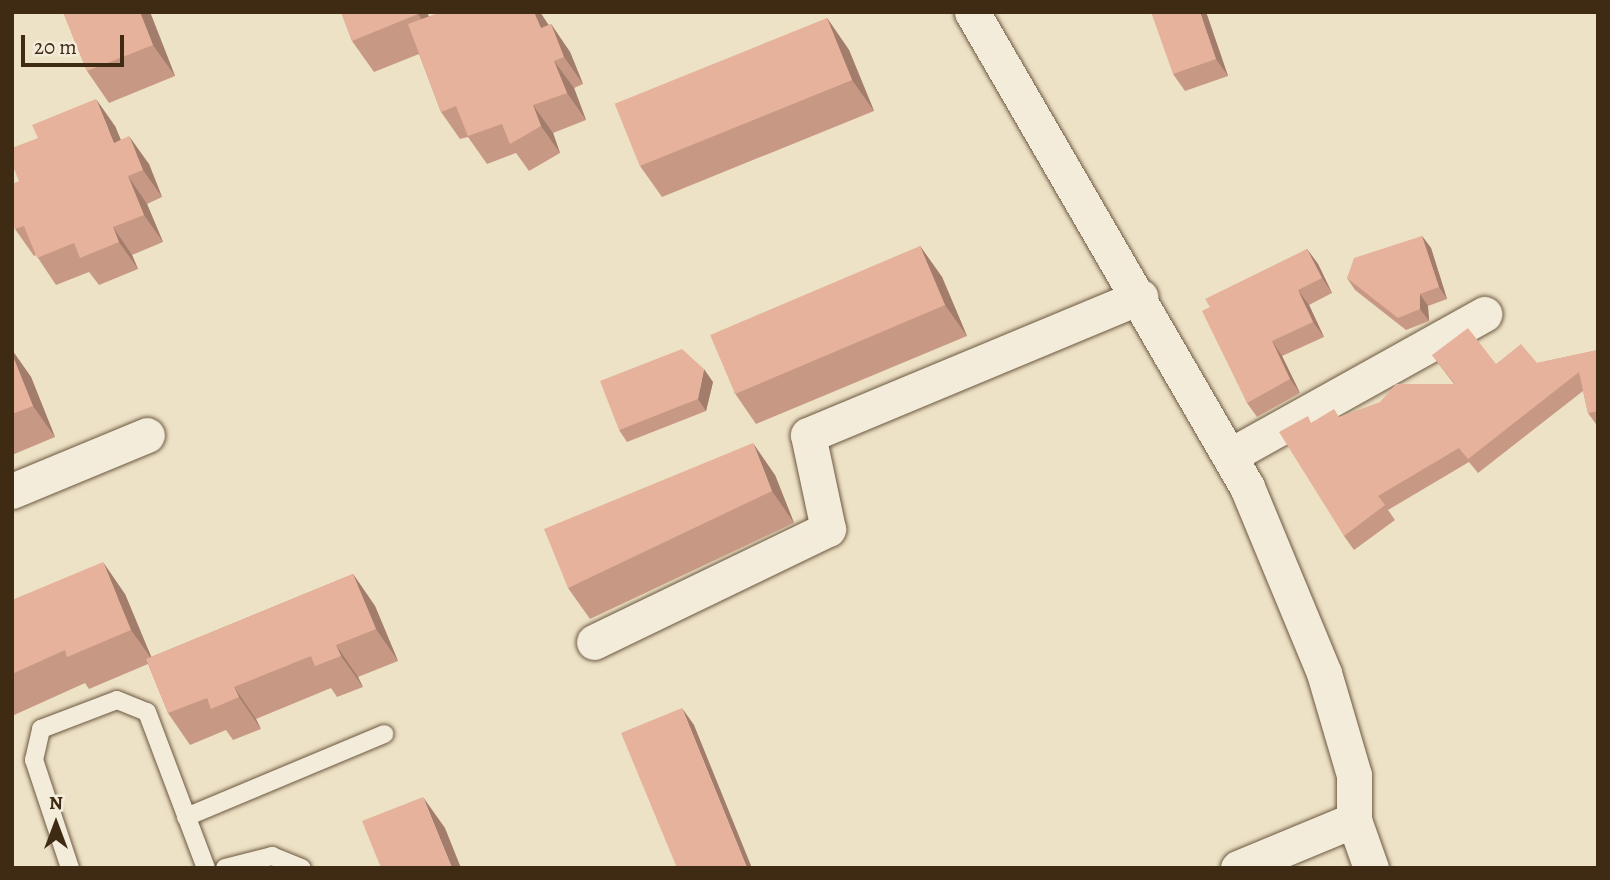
<!DOCTYPE html>
<html>
<head>
<meta charset="utf-8">
<style>
  body { margin:0 }
  #map { position:relative; width:1610px; height:880px; overflow:hidden; background:#eee2c6; font-family:Alegreya,serif }
  div>[style] { position:absolute }
  [style*='--x'] { left:calc(var(--x)*1px); top:calc(var(--y)*1px); width:calc(var(--w)*1px); rotate:calc(var(--a)*1deg) }
  .roads { filter:drop-shadow(0 0 2px #6b5840) drop-shadow(0 0 2px #6b5840) }
  .lane>* { height:18px; margin:-9px; padding:0 9px; transform-origin:9px; border-radius:9px; background:#f4ecda }
  .street>* { height:35px; margin:-17.5px; padding:0 17.5px; transform-origin:17.5px; border-radius:17.5px; background:#f4ecda }
  .wall>* { inset:0; background:#c79985 }
  .shaded-wall>* { inset:0; background:#a27d6c }
  .building>* { inset:0; background:#e7b29b; transform-origin:0 0 }
  span { translate:-50% -50%; white-space:nowrap; text-align:center; line-height:1.15; -webkit-text-stroke:5px #f4ecda; paint-order:stroke }
  .frame { position:absolute; inset:0; border:14px solid #3f2a14; pointer-events:none }
  .north { position:absolute; left:21px; top:789px; width:70px; height:70px; -webkit-text-stroke:5px #f4ecda; paint-order:stroke; rotate:0deg; font-size:19px; font-weight:700; line-height:28px; text-align:center; color:#3f2a14 }
  .north::after { content:''; display:block; margin:auto; width:24px; height:32px; background:#3f2a14; clip-path:polygon(50% 0,100% 100%,50% 72%,0 100%) }
  .scale { position:absolute; left:21px; top:35px; width:103px; height:32px; box-sizing:border-box; border:4px solid #3f2a14; border-top:0; padding-left:9px; font-size:21px; line-height:24px; white-space:nowrap; color:#3f2a14; -webkit-text-stroke:5px #f4ecda; paint-order:stroke }
</style>
</head>
<body>
<div id="map">
  <div class="roads">
    <div class="lane">
      <i style="--x:186;--y:817;--w:215;--a:-22.7"></i>
      <i style="--x:70;--y:868;--w:114;--a:-108.4"></i>
      <i style="--x:34;--y:760;--w:32;--a:-77"></i>
      <i style="--x:41;--y:729;--w:81;--a:-20.9"></i>
      <i style="--x:117;--y:700;--w:32;--a:22"></i>
      <i style="--x:147;--y:712;--w:167;--a:69.3"></i>
      <i style="--x:225;--y:868;--w:49;--a:-14.3"></i>
      <i style="--x:272;--y:856;--w:32;--a:22"></i>
    </div>
    <div class="street">
      <i style="--x:972;--y:12;--w:549;--a:59.93"></i>
      <i style="--x:1247;--y:487;--w:201;--a:67.5"></i>
      <i style="--x:1324;--y:673;--w:106;--a:73.6"></i>
      <i style="--x:1354;--y:775;--w:45;--a:90"></i>
      <i style="--x:1354;--y:820;--w:51;--a:70.5"></i>
      <i style="--x:1231;--y:455;--w:290;--a:-29.1"></i>
      <i style="--x:12;--y:491;--w:146;--a:-22.5"></i>
      <i style="--x:594;--y:642;--w:260;--a:-25.8"></i>
      <i style="--x:828;--y:529;--w:96;--a:-102"></i>
      <i style="--x:808;--y:435;--w:360;--a:-22.6"></i>
      <i style="--x:1238;--y:868;--w:126;--a:-22.5"></i>
    </div>
  </div>
  <div class="wall">
    <i style="clip-path:polygon(63px 12px,150px 12px,175px 76px,109px 103px,87px 71px)"></i>
    <i style="clip-path:polygon(341px 12px,427px 12px,429px 17px,441px 12px,540px 12px,548px 25px,551px 24px,570px 52px,583px 84px,574px 88px,586px 120px,553px 133px,560px 153px,529px 171px,516px 153px,487px 164px,468px 137px,460px 139px,441px 112px,419px 54px,374px 72px,352px 41px)"></i>
    <i style="clip-path:polygon(1206px 12px,1228px 76px,1185px 91px,1173px 74px)"></i>
    <i style="clip-path:polygon(827px 18px,849px 50px,874px 111px,662px 197px,640px 166px)"></i>
    <i style="clip-path:polygon(115px 126px,121px 140px,149px 164px,162px 197px,147px 204px,163px 242px,132px 255px,138px 269px,99px 285px,89px 272px,56px 285px,36px 255px,34px 256px,15px 229px,19px 181px)"></i>
    <i style="clip-path:polygon(1422px 236px,1431px 248px,1447px 299px,1428px 306px,1429px 321px,1406px 330px,1355px 290px,1347px 278px)"></i>
    <i style="clip-path:polygon(920px 246px,942px 277px,967px 336px,756px 424px,734px 392px)"></i>
    <i style="clip-path:polygon(1307px 249px,1318px 264px,1332px 293px,1309px 305px,1324px 337px,1282px 356px,1300px 393px,1257px 417px,1247px 403px,1210px 307px)"></i>
    <i style="clip-path:polygon(12px 350px,31px 377px,55px 437px,12px 455px)"></i>
    <i style="clip-path:polygon(1598px 350px,1598px 427px,1588px 413px,1583px 391px,1478px 473px,1469px 462px,1388px 510px,1395px 520px,1354px 550px,1344px 536px,1312px 422px,1340px 417px,1454px 384px,1432px 355px,1496px 364px,1537px 363px)"></i>
    <i style="clip-path:polygon(713px 382px,706px 411px,627px 442px,619px 430px)"></i>
    <i style="clip-path:polygon(775px 475px,794px 523px,590px 619px,568px 588px)"></i>
    <i style="clip-path:polygon(353px 574px,375px 606px,398px 661px,358px 677px,363px 687px,337px 697px,331px 688px,256px 719px,261px 729px,233px 740px,226px 730px,190px 745px,168px 713px,148px 664px,89px 689px,85px 683px,12px 716px,12px 600px,125px 594px,151px 657px)"></i>
  </div>
  <div class="shaded-wall">
    <i style="clip-path:polygon(140px 12px,150px 12px,175px 76px,153px 45px)"></i>
    <i style="clip-path:polygon(417px 12px,427px 12px,440px 46px,418px 14px)"></i>
    <i style="clip-path:polygon(534px 12px,540px 12px,548px 24px,560px 56px,541px 28px)"></i>
    <i style="clip-path:polygon(1200px 12px,1206px 12px,1228px 76px,1216px 59px)"></i>
    <i style="clip-path:polygon(827px 18px,849px 50px,874px 111px,852px 80px)"></i>
    <i style="clip-path:polygon(551px 24px,570px 52px,583px 84px,564px 57px)"></i>
    <i style="clip-path:polygon(554px 61px,574px 88px,586px 120px,567px 93px)"></i>
    <i style="clip-path:polygon(96px 99px,115px 126px,133px 170px,114px 143px)"></i>
    <i style="clip-path:polygon(533px 105px,553px 133px,560px 153px,541px 126px)"></i>
    <i style="clip-path:polygon(129px 136px,149px 164px,162px 197px,143px 170px)"></i>
    <i style="clip-path:polygon(128px 176px,147px 204px,163px 242px,144px 215px)"></i>
    <i style="clip-path:polygon(113px 227px,132px 255px,138px 269px,119px 242px)"></i>
    <i style="clip-path:polygon(1422px 236px,1431px 248px,1447px 299px,1439px 287px)"></i>
    <i style="clip-path:polygon(920px 246px,942px 277px,967px 336px,945px 305px)"></i>
    <i style="clip-path:polygon(1307px 249px,1318px 264px,1332px 293px,1322px 278px)"></i>
    <i style="clip-path:polygon(1298px 290px,1309px 305px,1324px 337px,1313px 322px)"></i>
    <i style="clip-path:polygon(1420px 294px,1428px 306px,1429px 321px,1420px 309px)"></i>
    <i style="clip-path:polygon(1272px 341px,1282px 356px,1300px 393px,1290px 379px)"></i>
    <i style="clip-path:polygon(12px 350px,31px 377px,55px 437px,33px 406px,12px 354px)"></i>
    <i style="clip-path:polygon(704px 369px,713px 382px,706px 411px,698px 399px)"></i>
    <i style="clip-path:polygon(753px 443px,775px 475px,794px 523px,772px 491px)"></i>
    <i style="clip-path:polygon(103px 562px,125px 594px,153px 661px,131px 630px)"></i>
    <i style="clip-path:polygon(353px 574px,375px 606px,398px 661px,376px 629px)"></i>
    <i style="clip-path:polygon(336px 645px,358px 677px,363px 687px,341px 656px)"></i>
    <i style="clip-path:polygon(234px 687px,256px 719px,261px 729px,239px 697px)"></i>
    <i style="clip-path:polygon(682px 708px,694px 725px,752px 868px,747px 868px)"></i>
    <i style="clip-path:polygon(423px 797px,445px 828px,461px 868px,452px 868px)"></i>
  </div>
  <div class="building">
    <i style="clip-path:polygon(63px 12px,140px 12px,153px 45px,87px 71px)"></i>
    <i style="clip-path:polygon(341px 12px,417px 12px,418px 14px,352px 41px)"></i>
    <i style="clip-path:polygon(441px 12px,534px 12px,541px 28px,551px 24px,564px 57px,554px 61px,567px 93px,533px 105px,541px 126px,510px 144px,502px 124px,468px 136px,456px 106px,441px 112px,408px 24px)"></i>
    <i style="clip-path:polygon(1151px 12px,1200px 12px,1216px 59px,1173px 74px)"></i>
    <i style="left:827px;top:18px;width:67px;height:229px;rotate:68deg"></i>
    <i style="clip-path:polygon(96px 99px,114px 143px,129px 136px,143px 170px,128px 176px,144px 215px,113px 227px,119px 242px,80px 258px,74px 243px,37px 258px,24px 226px,15px 229px,12px 223px,12px 184px,19px 181px,12px 164px,12px 148px,38px 138px,32px 125px)"></i>
    <i style="clip-path:polygon(1422px 236px,1439px 287px,1420px 294px,1420px 309px,1398px 318px,1347px 278px,1354px 258px)"></i>
    <i style="left:920px;top:246px;width:64px;height:228px;rotate:67deg"></i>
    <i style="clip-path:polygon(1307px 249px,1322px 278px,1298px 290px,1313px 322px,1272px 341px,1290px 379px,1247px 403px,1202px 311px,1210px 307px,1205px 299px)"></i>
    <i style="clip-path:polygon(1468px 328px,1496px 364px,1521px 344px,1537px 363px,1598px 350px,1598px 411px,1588px 413px,1579px 372px,1468px 459px,1459px 448px,1378px 496px,1385px 505px,1344px 536px,1279px 432px,1308px 416px,1311px 423px,1334px 409px,1339px 417px,1380px 402px,1396px 384px,1455px 384px,1432px 355px)"></i>
    <i style="clip-path:polygon(682px 349px,704px 369px,698px 399px,619px 430px,600px 381px)"></i>
    <i style="clip-path:polygon(12px 354px,33px 406px,12px 414px)"></i>
    <i style="clip-path:polygon(753px 443px,772px 491px,568px 588px,544px 529px)"></i>
    <i style="clip-path:polygon(103px 562px,131px 630px,67px 657px,65px 650px,12px 674px,12px 600px)"></i>
    <i style="clip-path:polygon(353px 574px,376px 629px,336px 645px,341px 656px,315px 666px,311px 656px,234px 687px,239px 697px,211px 709px,207px 698px,168px 713px,146px 659px)"></i>
    <i style="clip-path:polygon(682px 708px,747px 868px,677px 868px,621px 733px)"></i>
    <i style="clip-path:polygon(423px 797px,452px 868px,381px 868px,362px 821px)"></i>
  </div>
  <div class="frame"></div>
  <div class="north">N</div>
  <div class="scale">20 m</div>
</div>
</body>
</html>
